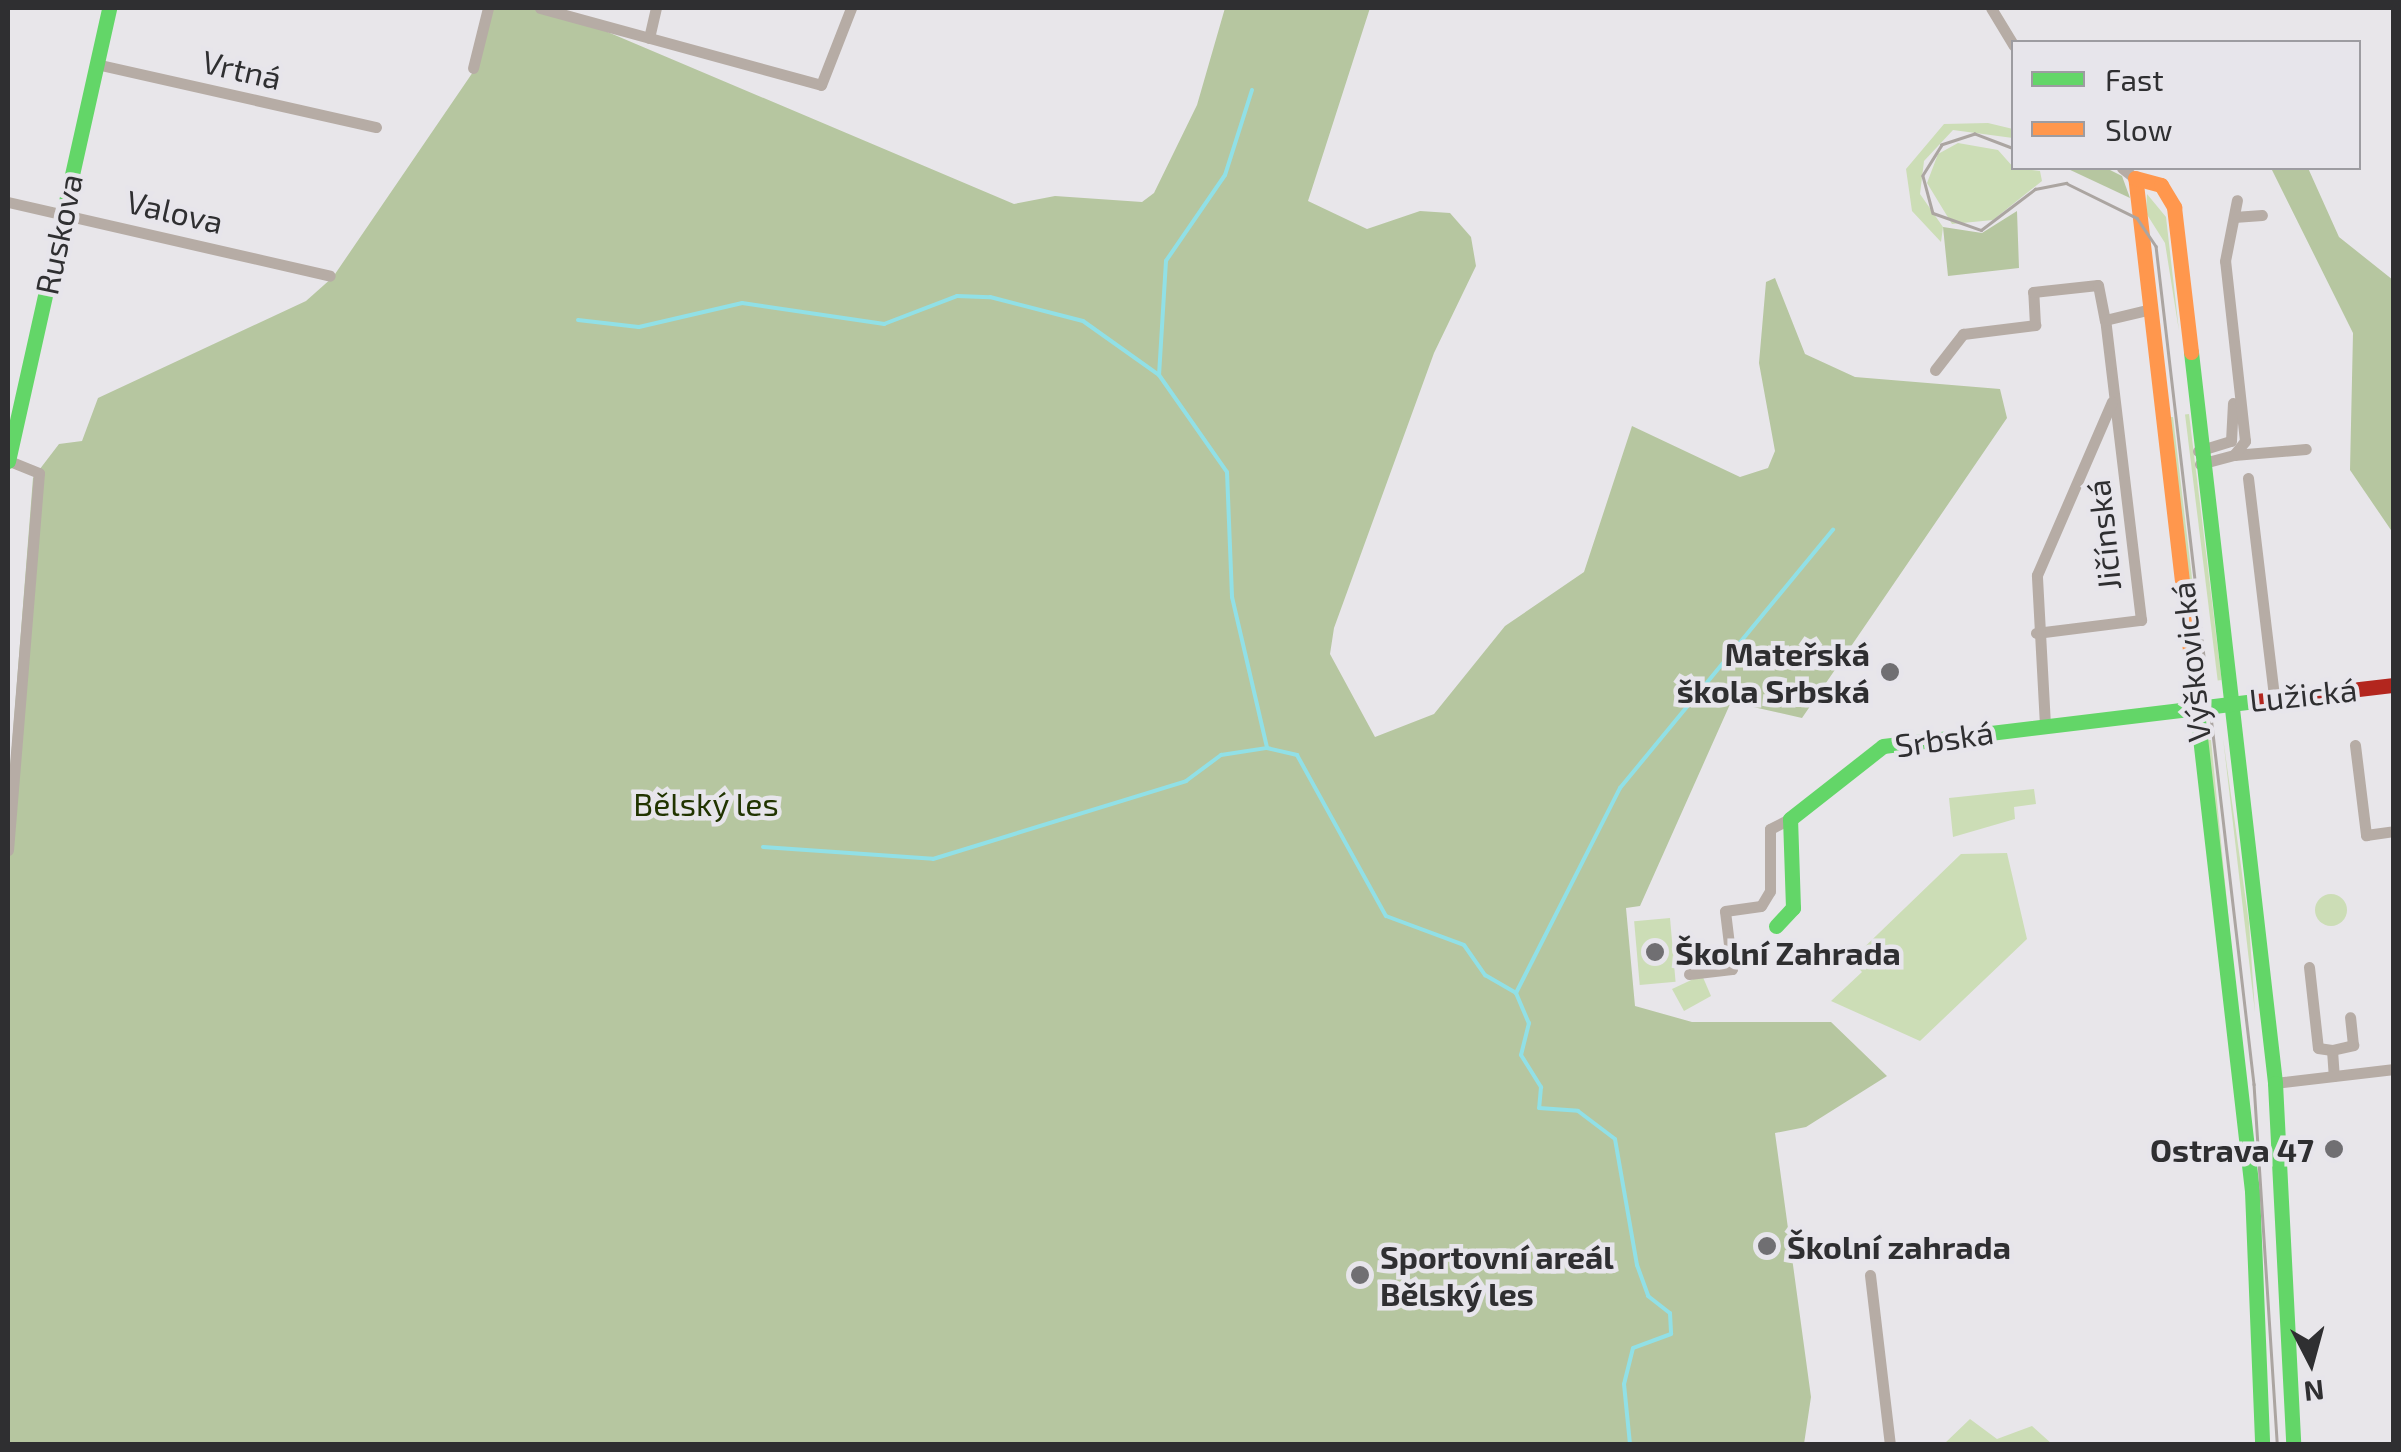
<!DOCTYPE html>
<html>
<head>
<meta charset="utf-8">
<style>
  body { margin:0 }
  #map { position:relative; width:2401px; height:1452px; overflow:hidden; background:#e8e6ea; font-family:"Exo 2",sans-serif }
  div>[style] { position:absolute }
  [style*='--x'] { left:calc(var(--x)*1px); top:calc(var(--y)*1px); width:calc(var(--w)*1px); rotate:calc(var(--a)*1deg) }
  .green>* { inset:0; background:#ccddb6; transform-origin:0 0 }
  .round { border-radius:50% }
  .forest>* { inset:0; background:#b6c6a0 }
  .stream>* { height:4px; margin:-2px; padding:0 2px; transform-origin:2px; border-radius:2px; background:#91e0e6 }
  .street>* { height:11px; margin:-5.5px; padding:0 5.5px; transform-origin:5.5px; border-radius:5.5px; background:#b6aca5 }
  .fast>* { height:15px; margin:-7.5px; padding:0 7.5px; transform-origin:7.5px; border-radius:7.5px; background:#63d668 }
  .slow>* { height:15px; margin:-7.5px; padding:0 7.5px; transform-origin:7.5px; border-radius:7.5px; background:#ff974d }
  .jam>* { height:15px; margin:-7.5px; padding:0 7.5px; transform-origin:7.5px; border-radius:7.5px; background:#b3261e }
  .tram>* { height:2.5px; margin:-1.25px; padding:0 1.25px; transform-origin:1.25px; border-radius:1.25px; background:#aba5a1 }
  .dots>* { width:28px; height:28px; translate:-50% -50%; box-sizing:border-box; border:5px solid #e7e5eb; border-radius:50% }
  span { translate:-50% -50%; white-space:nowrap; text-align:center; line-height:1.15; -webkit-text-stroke:9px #e7e5eb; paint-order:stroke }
  .street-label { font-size:32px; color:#2f2f31 }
  .poi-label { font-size:32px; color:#2f2f31; font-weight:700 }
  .right { translate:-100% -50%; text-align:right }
  .left { translate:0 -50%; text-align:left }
  .park-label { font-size:32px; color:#213400 }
  .frame { position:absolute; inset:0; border:10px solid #2f2f31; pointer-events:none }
  .legend { position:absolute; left:2011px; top:40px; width:350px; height:130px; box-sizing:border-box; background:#e7e5eb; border:2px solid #9d9ca1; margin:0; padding:12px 18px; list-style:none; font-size:30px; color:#2f2f31 }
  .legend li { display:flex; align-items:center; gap:20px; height:50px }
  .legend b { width:50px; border:2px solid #9d9ca1 }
  .north { position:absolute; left:2261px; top:1312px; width:100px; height:100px; -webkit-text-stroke:8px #e7e5eb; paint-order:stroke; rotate:174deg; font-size:28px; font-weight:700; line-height:40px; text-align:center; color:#2f2f31 }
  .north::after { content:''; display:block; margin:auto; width:35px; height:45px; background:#2f2f31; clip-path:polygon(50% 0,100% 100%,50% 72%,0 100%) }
</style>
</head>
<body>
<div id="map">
  <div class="green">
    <i style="clip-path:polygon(1988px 123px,2013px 129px,2013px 138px,1953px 130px,1924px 161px,1920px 194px,1943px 227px,1941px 242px,1912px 211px,1906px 169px,1944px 124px)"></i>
    <i style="clip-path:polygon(1958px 143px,1998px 150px,2014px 168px,2040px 171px,2042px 181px,1993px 220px,1952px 224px,1927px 183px,1938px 154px)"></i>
    <i style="clip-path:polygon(2147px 194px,2166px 217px,2179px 331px,2165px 243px,2146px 213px)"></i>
    <i style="left:2189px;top:414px;width:268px;height:4px;rotate:83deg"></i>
    <i style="clip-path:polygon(2169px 417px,2173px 417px,2205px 688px,2199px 679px)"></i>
    <i style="clip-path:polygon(2223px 738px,2249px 923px,2255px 1012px)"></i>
    <i style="clip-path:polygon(2207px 740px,2211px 740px,2238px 1014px)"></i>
    <i style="clip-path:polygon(2034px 789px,2036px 804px,2014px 807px,2015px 819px,1953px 837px,1949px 798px)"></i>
    <i style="clip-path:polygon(2007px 853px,2027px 939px,1920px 1041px,1831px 1001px,1862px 972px,1851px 960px,1961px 854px)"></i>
    <i class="round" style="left:2315px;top:894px;width:32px;height:32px"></i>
    <i style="left:1670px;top:918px;width:64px;height:36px;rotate:85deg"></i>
    <i style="clip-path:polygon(1702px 975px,1711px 996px,1684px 1011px,1672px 989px)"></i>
    <i style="clip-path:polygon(1970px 1419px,1997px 1439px,2032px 1426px,2052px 1444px,1944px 1444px)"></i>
  </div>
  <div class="forest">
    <i style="clip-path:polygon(491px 8px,551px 8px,1014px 204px,1055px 196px,1142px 202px,1154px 193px,1197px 105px,1225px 8px,1370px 8px,1308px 201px,1367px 229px,1420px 211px,1450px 213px,1471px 237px,1476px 266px,1434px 353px,1334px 628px,1330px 654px,1375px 737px,1434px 714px,1505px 626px,1584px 572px,1632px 426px,1740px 477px,1768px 468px,1775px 451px,1759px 363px,1766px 282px,1775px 278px,1805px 354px,1855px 377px,2000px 389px,2007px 418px,1802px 718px,1731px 702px,1640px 906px,1626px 908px,1635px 1006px,1692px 1022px,1831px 1022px,1887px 1076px,1806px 1127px,1775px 1133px,1811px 1397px,1804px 1444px,8px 1444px,8px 796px,33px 478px,59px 444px,82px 441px,98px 398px,306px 301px,333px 277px,473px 72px)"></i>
    <i style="clip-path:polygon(2066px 168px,2106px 168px,2122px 176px,2130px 198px)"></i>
    <i style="clip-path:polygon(2271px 168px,2308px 168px,2339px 237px,2393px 280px,2393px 533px,2350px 470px,2353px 333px)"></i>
    <i style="clip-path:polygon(2017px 211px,2019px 268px,1948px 276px,1943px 227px,1982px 233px)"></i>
  </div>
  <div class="stream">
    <i style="--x:1252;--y:90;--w:89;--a:107.6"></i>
    <i style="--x:1225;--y:175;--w:104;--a:124.5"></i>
    <i style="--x:1166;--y:261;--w:114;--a:93.5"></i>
    <i style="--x:1159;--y:375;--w:118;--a:55"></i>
    <i style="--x:1227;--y:472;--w:125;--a:87.7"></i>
    <i style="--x:1232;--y:597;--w:155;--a:76.9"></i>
    <i style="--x:578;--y:320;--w:61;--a:6.5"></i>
    <i style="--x:639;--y:327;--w:106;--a:-13.1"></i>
    <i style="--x:742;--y:303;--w:144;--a:8.4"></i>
    <i style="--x:884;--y:324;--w:78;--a:-21"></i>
    <i style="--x:957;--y:296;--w:33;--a:2"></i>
    <i style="--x:990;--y:297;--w:96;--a:14.5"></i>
    <i style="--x:1083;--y:321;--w:93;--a:35.4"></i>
    <i style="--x:763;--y:847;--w:170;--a:4"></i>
    <i style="--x:933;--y:859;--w:265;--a:-17.1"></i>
    <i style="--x:1186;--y:781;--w:44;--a:-36.6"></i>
    <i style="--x:1221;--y:755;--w:47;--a:-8.7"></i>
    <i style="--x:1267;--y:748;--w:31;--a:13"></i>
    <i style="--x:1297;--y:755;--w:184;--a:61.1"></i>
    <i style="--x:1386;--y:916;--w:83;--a:20.4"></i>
    <i style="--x:1464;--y:945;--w:37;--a:55"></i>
    <i style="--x:1485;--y:975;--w:36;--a:30"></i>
    <i style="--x:1516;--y:993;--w:33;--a:67"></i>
    <i style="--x:1529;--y:1023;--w:33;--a:104"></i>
    <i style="--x:1521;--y:1055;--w:38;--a:58"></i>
    <i style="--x:1541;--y:1087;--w:21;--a:95"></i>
    <i style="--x:1539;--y:1108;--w:39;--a:4"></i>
    <i style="--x:1578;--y:1111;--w:46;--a:37.1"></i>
    <i style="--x:1615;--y:1139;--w:128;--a:80.1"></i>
    <i style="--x:1637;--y:1265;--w:33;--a:70"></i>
    <i style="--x:1648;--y:1296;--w:28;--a:38"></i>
    <i style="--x:1670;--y:1313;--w:21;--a:87"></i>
    <i style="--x:1671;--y:1334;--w:40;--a:159.8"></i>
    <i style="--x:1633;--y:1348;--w:37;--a:104"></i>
    <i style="--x:1624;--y:1384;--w:60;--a:84.3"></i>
    <i style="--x:1516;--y:993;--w:230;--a:-63.1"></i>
    <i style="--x:1620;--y:788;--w:335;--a:-50.5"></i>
  </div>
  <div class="street">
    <i style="--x:540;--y:8;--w:291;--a:15.3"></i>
    <i style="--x:821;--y:85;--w:83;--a:-68.7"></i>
    <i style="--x:1991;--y:8;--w:44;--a:58.8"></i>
    <i style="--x:649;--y:38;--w:31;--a:-77"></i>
    <i style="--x:96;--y:64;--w:287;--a:12.7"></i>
    <i style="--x:473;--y:68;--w:62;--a:-76"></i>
    <i style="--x:2122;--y:168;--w:16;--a:38"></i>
    <i style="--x:8;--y:202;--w:330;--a:12.9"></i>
    <i style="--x:2234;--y:217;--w:28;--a:-4"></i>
    <i style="--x:1935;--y:370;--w:46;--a:-52.1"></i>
    <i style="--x:1963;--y:334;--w:73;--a:-7.1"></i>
    <i style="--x:2035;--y:325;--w:33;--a:-93"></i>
    <i style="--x:2033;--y:292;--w:65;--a:-6.1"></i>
    <i style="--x:2098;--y:285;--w:36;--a:79"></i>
    <i style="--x:2198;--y:451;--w:34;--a:-17"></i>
    <i style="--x:2231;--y:441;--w:38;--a:-87"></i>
    <i style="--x:2234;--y:455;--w:72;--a:-4.8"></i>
    <i style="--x:2200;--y:464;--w:35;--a:-15"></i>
    <i style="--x:2234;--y:455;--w:18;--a:-52"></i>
    <i style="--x:2245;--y:441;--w:181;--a:-96.3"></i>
    <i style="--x:2225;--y:261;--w:62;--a:-78.9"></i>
    <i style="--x:2248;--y:478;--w:220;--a:83.2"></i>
    <i style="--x:2036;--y:633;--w:106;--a:-7.1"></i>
    <i style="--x:2141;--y:620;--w:302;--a:-96.8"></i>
    <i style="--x:2105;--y:320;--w:47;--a:-13.4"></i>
    <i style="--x:2045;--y:725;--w:150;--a:-93.1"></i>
    <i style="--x:2037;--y:575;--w:189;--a:-66.6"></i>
    <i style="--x:2355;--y:745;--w:91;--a:83"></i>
    <i style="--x:2366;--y:835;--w:28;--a:-8"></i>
    <i style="--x:8;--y:850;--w:378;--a:-85.3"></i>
    <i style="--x:39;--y:473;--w:32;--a:-158"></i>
    <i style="--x:2309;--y:967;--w:81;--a:83.7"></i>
    <i style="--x:2318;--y:1048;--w:14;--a:8"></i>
    <i style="--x:2332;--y:1050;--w:26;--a:86"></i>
    <i style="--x:1689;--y:974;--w:43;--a:-6.6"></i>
    <i style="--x:1732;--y:969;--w:58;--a:-96.9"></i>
    <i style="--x:1725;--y:911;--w:36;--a:-8"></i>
    <i style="--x:1761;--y:906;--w:17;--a:-59"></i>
    <i style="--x:1770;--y:891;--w:62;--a:-90"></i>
    <i style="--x:1770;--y:829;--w:22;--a:-27"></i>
    <i style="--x:2332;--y:1050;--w:22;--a:-13"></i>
    <i style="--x:2353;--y:1045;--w:28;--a:-96"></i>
    <i style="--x:2275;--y:1083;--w:120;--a:-6.7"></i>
    <i style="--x:1870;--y:1275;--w:170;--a:83.3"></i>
  </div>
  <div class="fast">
    <i style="--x:2191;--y:352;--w:736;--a:83.44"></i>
    <i style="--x:2275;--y:1083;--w:361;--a:87.1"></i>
    <i style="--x:8;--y:461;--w:464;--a:-77.4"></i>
    <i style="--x:2191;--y:659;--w:535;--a:83.46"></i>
    <i style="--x:2252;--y:1191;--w:253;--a:87.7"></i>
    <i style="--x:1776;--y:926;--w:25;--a:-47"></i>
    <i style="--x:1793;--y:908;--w:89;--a:-91.9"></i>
    <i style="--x:1790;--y:819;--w:118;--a:-38.1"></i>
    <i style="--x:1883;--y:746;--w:377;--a:-6.9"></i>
  </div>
  <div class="slow">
    <i style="--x:2191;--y:659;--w:484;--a:-96.6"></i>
    <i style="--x:2135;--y:178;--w:27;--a:15"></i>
    <i style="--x:2161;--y:185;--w:26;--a:59"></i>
    <i style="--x:2174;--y:207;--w:146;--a:83.3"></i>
  </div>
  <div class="jam">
    <i style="--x:2257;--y:701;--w:138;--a:-6.7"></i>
  </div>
  <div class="tram">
    <i style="--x:2014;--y:149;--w:42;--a:-159"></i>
    <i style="--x:1975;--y:134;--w:35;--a:162"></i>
    <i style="--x:1942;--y:145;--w:36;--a:122"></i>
    <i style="--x:1923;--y:176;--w:38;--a:75"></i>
    <i style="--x:1933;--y:213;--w:51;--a:19.5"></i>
    <i style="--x:1981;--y:230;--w:68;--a:-37.2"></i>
    <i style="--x:2035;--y:189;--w:32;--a:-11"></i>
    <i style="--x:2066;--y:183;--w:79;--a:26.2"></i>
    <i style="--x:2137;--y:218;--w:34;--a:56"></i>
    <i style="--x:2156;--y:246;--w:844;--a:83.33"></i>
    <i style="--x:2254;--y:1084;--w:361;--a:86.3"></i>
  </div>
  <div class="dots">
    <i style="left:1890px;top:672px;background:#706f72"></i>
    <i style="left:1655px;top:952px;background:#706f72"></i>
    <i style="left:2334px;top:1149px;background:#706f72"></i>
    <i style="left:1767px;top:1246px;background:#706f72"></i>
    <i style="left:1360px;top:1275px;background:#706f72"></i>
  </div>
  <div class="street-label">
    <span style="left:242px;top:69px;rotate:13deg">Vrtná</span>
    <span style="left:175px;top:211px;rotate:13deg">Valova</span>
    <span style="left:58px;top:234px;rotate:-78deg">Ruskova</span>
    <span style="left:2103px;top:535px;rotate:-96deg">Jičínská</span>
    <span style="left:2190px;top:662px;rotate:-96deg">Výškovická</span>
    <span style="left:2303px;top:694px;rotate:-6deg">Lužická</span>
    <span style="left:1944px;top:738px;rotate:-8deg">Srbská</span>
  </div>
  <div class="poi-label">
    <span class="right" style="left:1870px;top:672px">Mateřská<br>škola Srbská</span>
    <span class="left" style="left:1675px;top:952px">Školní Zahrada</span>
    <span class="right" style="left:2314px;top:1149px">Ostrava 47</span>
    <span class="left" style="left:1787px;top:1246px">Školní zahrada</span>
    <span class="left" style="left:1380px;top:1275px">Sportovní areál<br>Bělský les</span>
  </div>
  <div class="park-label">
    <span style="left:706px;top:803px">Bělský les</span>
  </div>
  <div class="frame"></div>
  <ul class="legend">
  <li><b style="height:12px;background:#63d668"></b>Fast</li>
  <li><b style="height:12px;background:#ff974d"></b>Slow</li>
  </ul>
  <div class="north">N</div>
</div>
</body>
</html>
